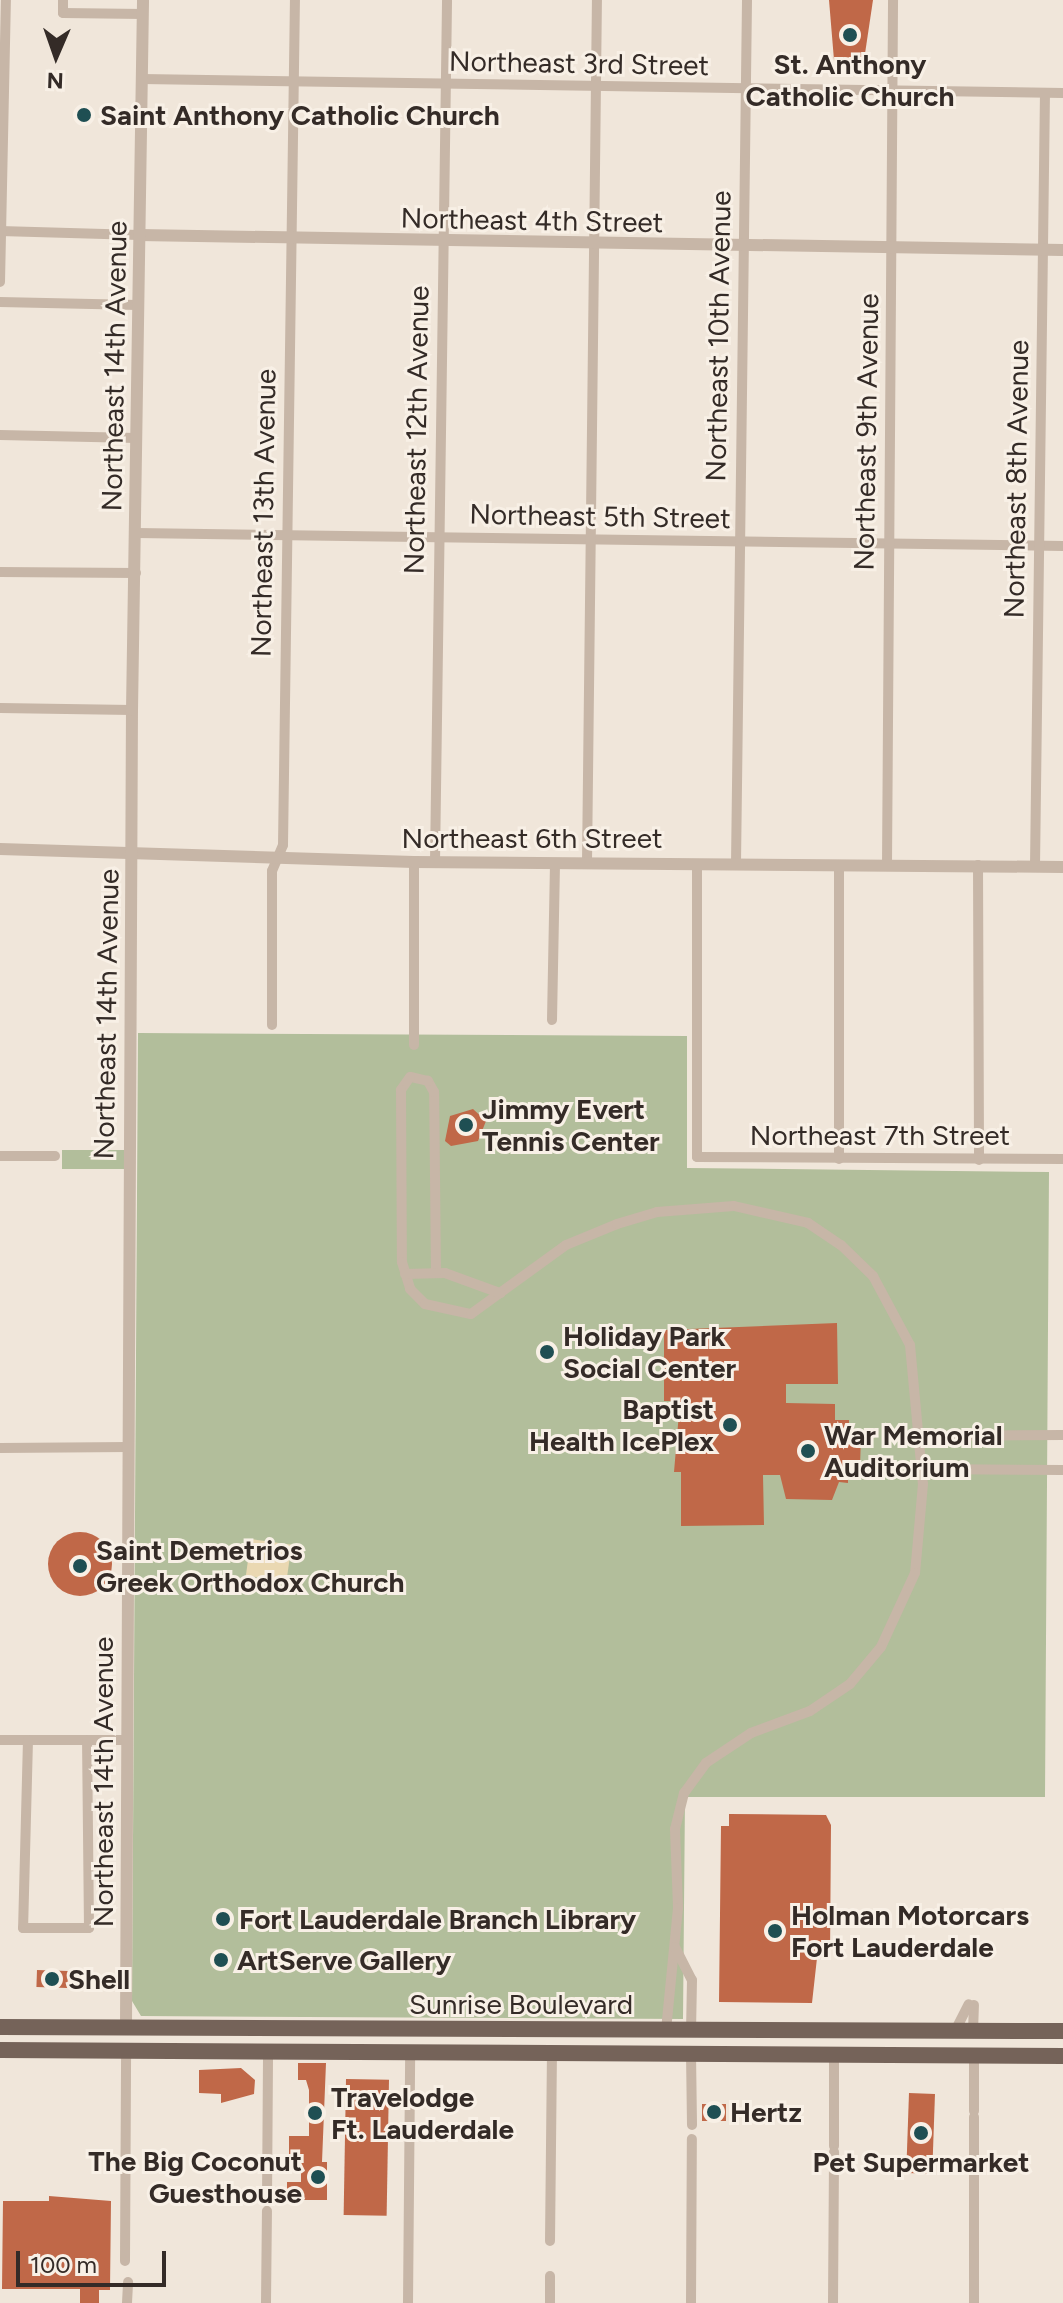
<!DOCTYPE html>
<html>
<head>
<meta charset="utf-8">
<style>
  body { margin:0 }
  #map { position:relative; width:1063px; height:2303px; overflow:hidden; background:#f0e6da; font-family:Figtree,sans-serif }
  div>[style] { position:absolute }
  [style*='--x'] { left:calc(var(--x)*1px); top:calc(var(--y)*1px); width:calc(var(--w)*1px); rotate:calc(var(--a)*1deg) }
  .green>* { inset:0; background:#b2be9b; transform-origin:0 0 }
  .sand>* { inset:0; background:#ead8b2; transform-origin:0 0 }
  .building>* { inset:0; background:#c06848; transform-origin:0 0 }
  .round { border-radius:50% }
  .minor>* { height:10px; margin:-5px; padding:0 5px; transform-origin:5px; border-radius:5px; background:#c7b6a7 }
  .tertiary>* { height:12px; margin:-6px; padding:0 6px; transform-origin:6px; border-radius:6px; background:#c7b6a7 }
  .primary>* { height:16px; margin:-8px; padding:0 8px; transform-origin:8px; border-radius:8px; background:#756359 }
  .dots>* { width:22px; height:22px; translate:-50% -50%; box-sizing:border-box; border:4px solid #f8f0e6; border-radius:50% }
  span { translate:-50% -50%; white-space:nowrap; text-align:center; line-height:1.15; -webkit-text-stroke:6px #f8f0e6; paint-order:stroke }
  .street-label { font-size:28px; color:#342b27 }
  .poi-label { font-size:28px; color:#342b27; font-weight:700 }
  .left { translate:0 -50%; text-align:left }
  .right { translate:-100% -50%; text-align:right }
  .north { position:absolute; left:16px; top:16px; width:80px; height:80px; -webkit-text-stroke:6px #f8f0e6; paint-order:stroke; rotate:182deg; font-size:22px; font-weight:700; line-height:32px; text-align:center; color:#342b27 }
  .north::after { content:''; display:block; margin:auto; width:28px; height:36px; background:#342b27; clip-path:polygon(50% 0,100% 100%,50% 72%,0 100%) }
  .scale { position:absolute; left:16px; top:2251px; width:150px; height:36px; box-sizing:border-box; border:4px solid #342b27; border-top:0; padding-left:10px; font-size:24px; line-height:28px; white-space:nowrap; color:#342b27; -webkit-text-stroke:6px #f8f0e6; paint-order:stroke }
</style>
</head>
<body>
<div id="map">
  <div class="green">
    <i style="clip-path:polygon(138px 1033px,687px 1036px,687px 1168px,1049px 1172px,1045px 1797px,685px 1797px,683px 2019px,141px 2016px,132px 2001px)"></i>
    <i style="left:62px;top:1150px;width:63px;height:19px"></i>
  </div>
  <div class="sand">
    <i style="left:251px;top:1539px;width:41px;height:37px;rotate:8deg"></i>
  </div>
  <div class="building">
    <i style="clip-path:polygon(829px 0,873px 0,863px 67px,838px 66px,834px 60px)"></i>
    <i style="clip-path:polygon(473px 1109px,486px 1121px,478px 1141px,451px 1146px,445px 1141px,450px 1116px)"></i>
    <i style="clip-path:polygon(837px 1323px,838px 1384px,786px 1384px,786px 1403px,835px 1404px,835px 1420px,849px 1420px,849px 1435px,861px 1435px,860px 1467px,848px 1467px,848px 1483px,839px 1482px,832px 1500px,786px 1499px,780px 1475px,763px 1475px,764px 1525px,681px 1526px,681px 1472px,674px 1472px,680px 1401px,664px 1401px,664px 1330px)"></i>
    <i class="round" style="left:48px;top:1532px;width:64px;height:64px"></i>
    <i style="clip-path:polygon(729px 1814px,826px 1815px,831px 1825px,830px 1958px,817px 1958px,812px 2003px,719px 2002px,721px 1826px,729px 1826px)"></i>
    <i style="left:37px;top:1970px;width:31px;height:17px;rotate:2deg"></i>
    <i style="clip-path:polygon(298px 2063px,326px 2063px,322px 2162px,327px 2162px,327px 2200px,287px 2200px,287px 2182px,301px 2182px,301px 2157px,289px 2157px,289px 2136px,309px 2136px,309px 2090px,306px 2080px,298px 2080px)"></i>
    <i style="clip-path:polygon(241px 2068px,255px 2080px,254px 2094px,221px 2103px,221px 2094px,199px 2093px,199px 2070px)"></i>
    <i style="left:346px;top:2079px;width:43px;height:136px;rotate:1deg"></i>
    <i style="left:909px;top:2093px;width:26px;height:80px;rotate:2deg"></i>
    <i style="left:702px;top:2104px;width:24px;height:17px"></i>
    <i style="clip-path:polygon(49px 2196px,111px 2201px,110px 2290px,99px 2290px,99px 2303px,80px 2303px,80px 2289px,2px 2289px,3px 2201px,49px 2201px)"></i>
  </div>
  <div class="minor">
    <i style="--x:63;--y:0;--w:13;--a:90"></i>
    <i style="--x:63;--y:13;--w:80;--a:0.7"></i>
    <i style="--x:142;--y:79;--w:921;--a:0.87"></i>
    <i style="--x:0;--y:231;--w:139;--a:1.6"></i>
    <i style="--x:0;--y:282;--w:282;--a:-88.8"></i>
    <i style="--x:0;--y:302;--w:138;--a:1.2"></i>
    <i style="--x:0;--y:435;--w:137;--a:1.3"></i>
    <i style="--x:137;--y:533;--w:926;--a:0.8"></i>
    <i style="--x:0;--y:572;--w:136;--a:0.4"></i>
    <i style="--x:0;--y:708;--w:132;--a:0.9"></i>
    <i style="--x:435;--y:862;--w:862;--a:-89.2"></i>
    <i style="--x:587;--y:863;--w:863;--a:-89.34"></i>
    <i style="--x:697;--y:864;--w:293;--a:90"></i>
    <i style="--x:697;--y:1157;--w:366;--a:0.3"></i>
    <i style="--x:736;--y:864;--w:864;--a:-89.27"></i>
    <i style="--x:839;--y:865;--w:294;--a:90"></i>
    <i style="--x:887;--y:865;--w:865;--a:-89.6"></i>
    <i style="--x:978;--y:865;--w:295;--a:89.8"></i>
    <i style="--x:1035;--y:866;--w:773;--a:-89.26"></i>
    <i style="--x:552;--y:1020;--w:157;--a:-88.9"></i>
    <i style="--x:272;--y:1025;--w:154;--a:-90"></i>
    <i style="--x:272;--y:871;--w:28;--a:-67"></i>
    <i style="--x:283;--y:845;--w:845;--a:-89.19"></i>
    <i style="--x:414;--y:1045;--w:183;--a:-90"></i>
    <i style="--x:0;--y:1156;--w:55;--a:0"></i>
    <i style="--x:436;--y:1272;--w:180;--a:-90.6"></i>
    <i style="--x:434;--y:1092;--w:13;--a:-119"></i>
    <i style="--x:428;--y:1081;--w:18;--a:-167"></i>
    <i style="--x:410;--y:1077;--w:16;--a:125"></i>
    <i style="--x:401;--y:1090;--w:172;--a:89.7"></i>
    <i style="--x:402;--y:1262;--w:28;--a:73"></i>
    <i style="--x:410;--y:1289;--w:21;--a:45"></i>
    <i style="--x:425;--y:1304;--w:47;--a:12.3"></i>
    <i style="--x:471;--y:1314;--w:117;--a:-36"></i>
    <i style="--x:566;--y:1245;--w:55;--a:-22.4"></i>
    <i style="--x:617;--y:1224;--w:42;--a:-16.7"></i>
    <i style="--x:657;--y:1212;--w:77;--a:-4.5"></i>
    <i style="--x:734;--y:1206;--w:76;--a:12.9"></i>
    <i style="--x:808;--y:1223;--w:40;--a:34"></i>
    <i style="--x:841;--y:1245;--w:45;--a:44.1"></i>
    <i style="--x:873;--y:1276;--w:78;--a:61.8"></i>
    <i style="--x:910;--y:1345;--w:140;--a:84.7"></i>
    <i style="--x:923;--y:1484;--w:89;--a:95.1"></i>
    <i style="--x:915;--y:1573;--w:81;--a:114.7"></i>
    <i style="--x:881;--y:1647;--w:48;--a:130"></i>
    <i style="--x:850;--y:1684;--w:48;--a:146"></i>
    <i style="--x:810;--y:1711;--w:63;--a:159.6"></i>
    <i style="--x:751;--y:1733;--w:54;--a:146.3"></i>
    <i style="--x:706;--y:1763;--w:37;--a:126"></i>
    <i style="--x:684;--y:1793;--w:37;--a:104"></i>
    <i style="--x:675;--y:1829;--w:79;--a:87.8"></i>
    <i style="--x:678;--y:1908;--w:123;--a:95.6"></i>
    <i style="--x:405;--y:1274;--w:40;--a:-1.4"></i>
    <i style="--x:445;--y:1273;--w:59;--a:20"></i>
    <i style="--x:919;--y:1436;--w:144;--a:-0.4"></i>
    <i style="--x:0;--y:1448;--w:129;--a:-0.4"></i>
    <i style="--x:922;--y:1469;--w:141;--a:0.4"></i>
    <i style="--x:0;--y:1740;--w:128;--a:0"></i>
    <i style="--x:28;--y:1740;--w:188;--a:91.5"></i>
    <i style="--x:23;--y:1928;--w:66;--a:0"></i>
    <i style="--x:89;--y:1928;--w:188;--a:-90.6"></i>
    <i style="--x:675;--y:1947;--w:37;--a:63"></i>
    <i style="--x:692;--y:1980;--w:50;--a:91.1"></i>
    <i style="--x:955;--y:2031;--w:30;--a:-63"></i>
    <i style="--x:973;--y:2032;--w:27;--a:-88"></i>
    <i style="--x:691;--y:2053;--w:72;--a:89.2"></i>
    <i style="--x:974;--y:2111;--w:56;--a:-90"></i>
    <i style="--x:974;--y:2117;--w:186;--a:90"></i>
    <i style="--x:834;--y:2146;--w:93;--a:-90"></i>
    <i style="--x:267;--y:2202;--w:151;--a:-89.6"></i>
    <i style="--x:550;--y:2241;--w:188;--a:-89.4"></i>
    <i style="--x:125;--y:2261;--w:210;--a:-89.7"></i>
    <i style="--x:550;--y:2276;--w:27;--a:90"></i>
    <i style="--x:127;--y:2303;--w:21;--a:-87"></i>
    <i style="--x:266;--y:2303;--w:92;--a:-89.4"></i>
    <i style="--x:408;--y:2303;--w:251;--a:-89.5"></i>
    <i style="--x:691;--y:2303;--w:164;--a:-89.7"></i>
    <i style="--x:833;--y:2303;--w:151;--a:-89.6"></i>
  </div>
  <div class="tertiary">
    <i style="--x:139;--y:235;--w:924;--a:0.93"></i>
    <i style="--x:0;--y:849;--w:414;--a:1.8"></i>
    <i style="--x:414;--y:862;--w:649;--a:0.44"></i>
    <i style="--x:126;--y:2028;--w:1318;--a:-89.74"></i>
    <i style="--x:132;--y:710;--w:710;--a:-89.11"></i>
  </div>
  <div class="primary">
    <i style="--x:0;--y:2027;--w:1063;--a:0.22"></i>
    <i style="--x:0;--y:2050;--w:1063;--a:0.32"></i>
  </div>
  <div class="dots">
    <i style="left:850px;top:35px;background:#1f4f53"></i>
    <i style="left:84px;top:115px;background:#1f4f53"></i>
    <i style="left:466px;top:1125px;background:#1f4f53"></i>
    <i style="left:547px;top:1352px;background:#1f4f53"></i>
    <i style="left:730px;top:1425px;background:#1f4f53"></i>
    <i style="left:808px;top:1451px;background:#1f4f53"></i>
    <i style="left:80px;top:1566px;background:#1f4f53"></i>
    <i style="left:223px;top:1919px;background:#1f4f53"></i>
    <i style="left:775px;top:1931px;background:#1f4f53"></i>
    <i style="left:221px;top:1960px;background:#1f4f53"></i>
    <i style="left:52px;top:1979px;background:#1f4f53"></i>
    <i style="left:714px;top:2112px;background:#1f4f53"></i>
    <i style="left:315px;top:2113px;background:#1f4f53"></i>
    <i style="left:921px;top:2133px;background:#1f4f53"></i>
    <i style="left:318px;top:2177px;background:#1f4f53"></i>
  </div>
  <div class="street-label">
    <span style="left:579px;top:63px;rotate:1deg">Northeast 3rd Street</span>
    <span style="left:532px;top:220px;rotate:1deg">Northeast 4th Street</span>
    <span style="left:718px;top:336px;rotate:-89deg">Northeast 10th Avenue</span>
    <span style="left:114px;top:366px;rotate:-89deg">Northeast 14th Avenue</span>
    <span style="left:416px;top:430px;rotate:-89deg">Northeast 12th Avenue</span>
    <span style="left:866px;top:432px;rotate:-89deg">Northeast 9th Avenue</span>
    <span style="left:1016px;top:479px;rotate:-89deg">Northeast 8th Avenue</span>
    <span style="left:263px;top:513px;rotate:-89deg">Northeast 13th Avenue</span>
    <span style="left:600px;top:516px;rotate:1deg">Northeast 5th Street</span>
    <span style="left:532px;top:838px">Northeast 6th Street</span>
    <span style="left:106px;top:1014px;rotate:-89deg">Northeast 14th Avenue</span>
    <span style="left:880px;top:1135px">Northeast 7th Street</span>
    <span style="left:103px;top:1782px;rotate:-90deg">Northeast 14th Avenue</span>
    <span style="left:521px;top:2004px">Sunrise Boulevard</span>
  </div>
  <div class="poi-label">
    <span style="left:850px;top:80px">St. Anthony<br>Catholic Church</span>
    <span class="left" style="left:100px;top:115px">Saint Anthony Catholic Church</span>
    <span class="left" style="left:482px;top:1125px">Jimmy Evert<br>Tennis Center</span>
    <span class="left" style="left:563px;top:1352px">Holiday Park<br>Social Center</span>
    <span class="right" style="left:714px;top:1425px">Baptist<br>Health IcePlex</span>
    <span class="left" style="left:824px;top:1451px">War Memorial<br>Auditorium</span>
    <span class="left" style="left:96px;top:1566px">Saint Demetrios<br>Greek Orthodox Church</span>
    <span class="left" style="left:791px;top:1931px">Holman Motorcars<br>Fort Lauderdale</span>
    <span class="left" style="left:239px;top:1919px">Fort Lauderdale Branch Library</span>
    <span class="left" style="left:237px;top:1960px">ArtServe Gallery</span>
    <span class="left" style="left:68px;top:1979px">Shell</span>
    <span class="left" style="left:331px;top:2113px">Travelodge<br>Ft. Lauderdale</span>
    <span class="left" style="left:730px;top:2112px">Hertz</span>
    <span class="right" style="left:302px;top:2177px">The Big Coconut<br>Guesthouse</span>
    <span style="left:921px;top:2162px">Pet Supermarket</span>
  </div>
  <div class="north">N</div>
  <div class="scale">100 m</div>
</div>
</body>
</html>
